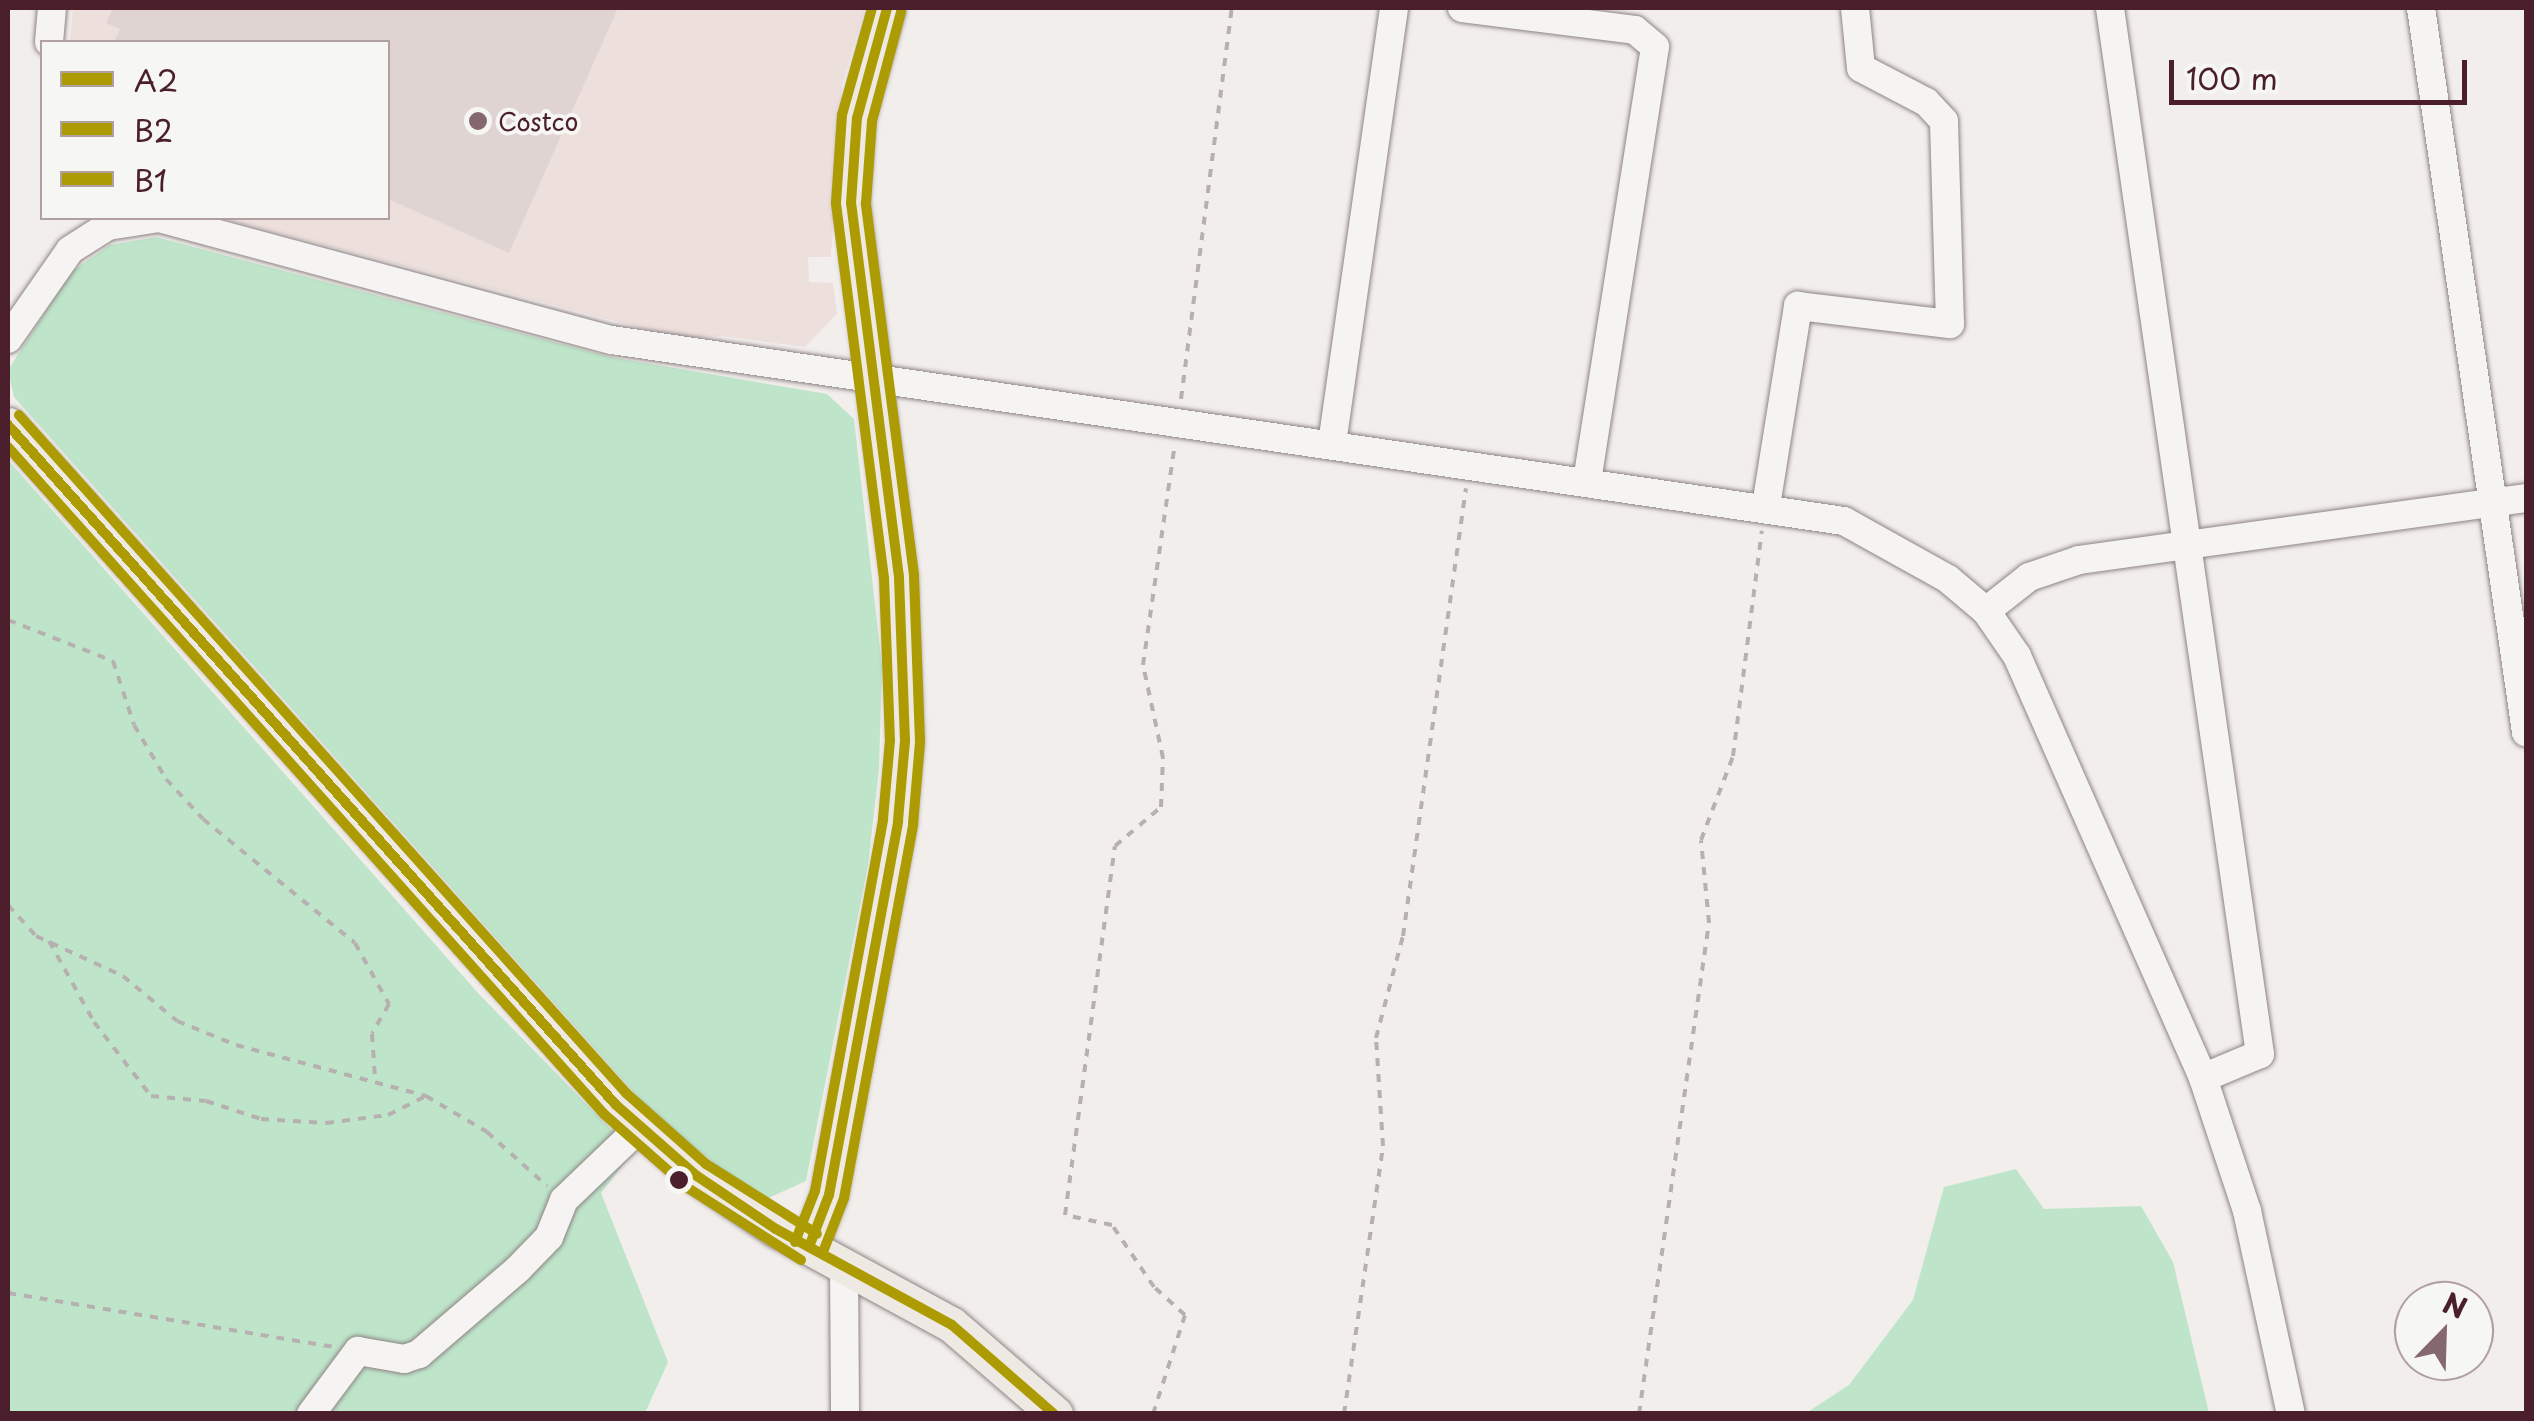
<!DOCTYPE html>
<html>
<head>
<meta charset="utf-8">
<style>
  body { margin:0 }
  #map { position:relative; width:2534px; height:1421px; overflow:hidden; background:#f2eeec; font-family:"Playpen Sans",sans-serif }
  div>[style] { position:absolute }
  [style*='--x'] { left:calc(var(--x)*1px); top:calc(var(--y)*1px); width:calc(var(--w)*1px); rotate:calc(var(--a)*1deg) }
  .built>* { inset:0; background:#eddfdc }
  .green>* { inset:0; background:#bee5c9 }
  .building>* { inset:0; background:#e0d4d2 }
  .path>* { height:4px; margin-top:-2px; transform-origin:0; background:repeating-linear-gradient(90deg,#b6b1b0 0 8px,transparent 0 16px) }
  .roads { filter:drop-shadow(0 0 2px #8e8485) drop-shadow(0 0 2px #8e8485) }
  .minor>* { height:28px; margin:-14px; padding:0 14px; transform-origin:14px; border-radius:14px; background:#f5f4f2 }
  .major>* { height:35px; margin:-17.5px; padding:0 17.5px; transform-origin:17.5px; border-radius:17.5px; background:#eeeae3 }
  .bus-1>* { height:10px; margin:-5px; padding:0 5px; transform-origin:5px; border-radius:5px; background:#ad9b03 }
  .bus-2>* { height:10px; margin:-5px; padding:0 5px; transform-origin:5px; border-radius:5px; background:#ad9b03 }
  .bus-3>* { height:10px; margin:-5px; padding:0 5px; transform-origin:5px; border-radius:5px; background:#ad9b03 }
  .dots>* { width:28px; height:28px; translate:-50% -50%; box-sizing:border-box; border:5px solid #f6f6f2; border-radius:50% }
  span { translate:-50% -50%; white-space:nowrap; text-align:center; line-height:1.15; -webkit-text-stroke:8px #f6f6f2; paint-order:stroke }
  .poi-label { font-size:25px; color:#4a1f2b }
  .left { translate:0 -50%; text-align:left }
  .frame { position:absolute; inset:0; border:10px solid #4a1f2b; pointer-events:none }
  .legend { position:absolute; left:40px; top:40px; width:350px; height:180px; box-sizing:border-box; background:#f6f6f2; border:2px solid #b1a0a2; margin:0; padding:12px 18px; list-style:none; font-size:30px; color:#4a1f2b }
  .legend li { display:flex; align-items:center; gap:20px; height:50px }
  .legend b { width:50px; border:2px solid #b1a0a2 }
  .north { position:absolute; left:2394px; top:1281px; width:100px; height:100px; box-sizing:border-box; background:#f6f6f2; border:2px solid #b1a0a2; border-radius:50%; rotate:23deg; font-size:28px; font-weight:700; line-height:40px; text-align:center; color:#4a1f2b }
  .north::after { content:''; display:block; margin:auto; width:35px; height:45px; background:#85676f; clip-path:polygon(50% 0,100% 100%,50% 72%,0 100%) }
  .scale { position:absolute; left:2169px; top:60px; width:298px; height:45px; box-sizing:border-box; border:5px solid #4a1f2b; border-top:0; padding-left:12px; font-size:30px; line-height:35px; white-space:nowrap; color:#4a1f2b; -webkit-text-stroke:8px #f6f6f2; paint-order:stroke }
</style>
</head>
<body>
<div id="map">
  <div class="built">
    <i style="clip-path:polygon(73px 8px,865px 8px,842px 84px,831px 257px,808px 257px,809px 282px,833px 283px,837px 314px,805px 347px,723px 336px,680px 338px,221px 218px,388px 218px,388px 42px,59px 42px,70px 41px)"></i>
  </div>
  <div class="green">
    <i style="clip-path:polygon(156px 237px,610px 357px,827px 394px,854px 419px,882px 666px,879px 769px,868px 865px,806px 1181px,762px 1201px,652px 1113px,14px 397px,8px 370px,71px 272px,110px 245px)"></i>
    <i style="clip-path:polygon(8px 460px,478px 993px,633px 1152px,601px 1193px,668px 1362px,645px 1413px,8px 1413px)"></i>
    <i style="clip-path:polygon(2016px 1169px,2044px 1209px,2141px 1206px,2173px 1262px,2209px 1413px,1806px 1413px,1849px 1385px,1913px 1300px,1944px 1187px)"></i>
  </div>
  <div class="building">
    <i style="clip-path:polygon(113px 8px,618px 8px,509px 253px,388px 199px,388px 42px,114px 42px,120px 29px,106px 23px)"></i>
  </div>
  <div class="path">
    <i style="--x:1181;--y:399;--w:394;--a:-82.6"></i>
    <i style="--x:8;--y:620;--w:113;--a:21.3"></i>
    <i style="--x:113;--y:661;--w:67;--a:71.8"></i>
    <i style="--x:134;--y:725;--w:63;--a:59.3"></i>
    <i style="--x:166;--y:779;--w:54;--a:47.2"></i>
    <i style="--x:203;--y:819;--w:196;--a:39.2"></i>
    <i style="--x:355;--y:943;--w:70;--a:60.9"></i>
    <i style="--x:389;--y:1004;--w:34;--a:120"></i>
    <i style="--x:372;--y:1034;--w:44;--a:86.1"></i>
    <i style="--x:8;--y:905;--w:42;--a:47.9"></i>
    <i style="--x:36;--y:936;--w:96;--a:24.7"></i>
    <i style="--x:123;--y:976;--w:70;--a:39.8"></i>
    <i style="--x:177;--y:1021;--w:64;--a:22.1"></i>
    <i style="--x:236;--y:1045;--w:197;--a:15"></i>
    <i style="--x:426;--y:1096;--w:71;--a:30.5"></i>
    <i style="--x:487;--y:1132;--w:81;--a:42"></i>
    <i style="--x:49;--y:941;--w:93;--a:60.9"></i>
    <i style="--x:94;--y:1022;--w:93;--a:52.4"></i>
    <i style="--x:151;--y:1096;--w:55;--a:5.2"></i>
    <i style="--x:206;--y:1101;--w:58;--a:18.1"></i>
    <i style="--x:261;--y:1119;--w:65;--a:3.5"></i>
    <i style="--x:326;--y:1123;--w:63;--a:-7.4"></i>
    <i style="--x:388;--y:1115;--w:42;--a:-26.6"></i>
    <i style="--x:8;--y:1293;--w:329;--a:9.4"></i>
    <i style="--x:1153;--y:1414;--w:104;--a:-72.1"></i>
    <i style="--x:1185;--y:1315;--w:42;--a:-137.9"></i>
    <i style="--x:1154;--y:1287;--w:75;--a:-124.1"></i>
    <i style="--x:1112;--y:1225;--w:48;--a:-168"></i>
    <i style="--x:1065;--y:1215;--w:372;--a:-82.3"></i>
    <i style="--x:1115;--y:846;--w:60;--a:-40.3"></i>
    <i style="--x:1161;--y:807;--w:49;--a:-87.7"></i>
    <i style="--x:1163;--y:758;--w:95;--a:-102.1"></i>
    <i style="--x:1143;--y:665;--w:223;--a:-81.8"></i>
    <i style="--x:1344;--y:1414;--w:271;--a:-81.7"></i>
    <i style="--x:1383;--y:1146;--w:108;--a:-93.7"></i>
    <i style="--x:1376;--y:1038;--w:106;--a:-75.2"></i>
    <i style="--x:1403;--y:936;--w:452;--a:-82"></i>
    <i style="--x:1639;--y:1414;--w:496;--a:-81.9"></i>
    <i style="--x:1709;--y:923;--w:83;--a:-95.5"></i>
    <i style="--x:1701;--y:840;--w:90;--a:-69.1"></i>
    <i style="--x:1733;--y:756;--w:227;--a:-82.7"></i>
  </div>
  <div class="roads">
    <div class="minor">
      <i style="--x:1462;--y:8;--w:174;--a:7.2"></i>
      <i style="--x:1635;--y:30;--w:26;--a:40"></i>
      <i style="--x:1655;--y:47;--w:439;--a:98.9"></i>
      <i style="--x:2110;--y:8;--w:1057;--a:81.84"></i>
      <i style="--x:2260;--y:1054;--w:62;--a:157.2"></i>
      <i style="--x:2421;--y:8;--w:732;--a:81.75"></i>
      <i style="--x:49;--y:42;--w:34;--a:-85"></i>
      <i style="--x:8;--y:339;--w:108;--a:-55.1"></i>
      <i style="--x:70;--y:250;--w:45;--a:-32.3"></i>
      <i style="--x:108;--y:226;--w:52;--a:-8.9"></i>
      <i style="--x:159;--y:218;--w:469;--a:15.1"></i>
      <i style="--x:612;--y:340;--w:1245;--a:8.36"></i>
      <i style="--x:1844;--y:521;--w:119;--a:29.1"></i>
      <i style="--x:1948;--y:579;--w:50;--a:40.1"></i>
      <i style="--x:1986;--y:611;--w:55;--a:55.4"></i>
      <i style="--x:2017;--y:656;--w:461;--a:66.2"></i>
      <i style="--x:2203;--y:1078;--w:140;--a:71.7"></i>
      <i style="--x:2247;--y:1211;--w:208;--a:77.8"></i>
      <i style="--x:1332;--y:444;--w:440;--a:-81.9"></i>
      <i style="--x:1766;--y:506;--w:203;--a:-80.9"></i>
      <i style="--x:1798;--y:306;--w:153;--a:6.8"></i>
      <i style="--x:1950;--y:324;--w:203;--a:-91.7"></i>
      <i style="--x:1944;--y:121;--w:26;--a:-133"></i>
      <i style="--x:1926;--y:102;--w:73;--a:-152.4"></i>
      <i style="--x:1861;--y:68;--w:60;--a:-95.7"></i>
      <i style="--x:1986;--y:611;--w:55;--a:-38.3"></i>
      <i style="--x:2029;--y:577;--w:53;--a:-18.8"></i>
      <i style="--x:2079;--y:560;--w:451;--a:-7.9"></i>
      <i style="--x:844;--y:1264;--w:150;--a:89.6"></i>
      <i style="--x:311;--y:1414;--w:79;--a:-53.3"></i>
      <i style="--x:358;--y:1351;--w:47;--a:9.9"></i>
      <i style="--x:404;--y:1359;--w:16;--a:-18"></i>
      <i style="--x:419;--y:1354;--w:130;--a:-40.6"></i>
      <i style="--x:518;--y:1269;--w:45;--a:-45.9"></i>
      <i style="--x:549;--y:1237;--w:40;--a:-68"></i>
      <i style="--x:564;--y:1200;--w:105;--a:-43.8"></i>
    </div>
    <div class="major">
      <i style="--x:8;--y:425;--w:911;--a:48.2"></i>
      <i style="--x:615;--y:1104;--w:109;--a:41.3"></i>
      <i style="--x:697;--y:1176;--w:95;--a:33.9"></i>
      <i style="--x:776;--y:1229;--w:200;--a:28.6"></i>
      <i style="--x:952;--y:1325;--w:136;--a:40.8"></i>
      <i style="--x:809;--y:1247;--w:56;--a:-69"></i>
      <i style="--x:829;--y:1195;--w:380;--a:-79.5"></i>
      <i style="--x:898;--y:821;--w:80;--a:-85"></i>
      <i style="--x:905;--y:741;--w:164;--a:-92.1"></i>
      <i style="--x:899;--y:577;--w:377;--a:-97.3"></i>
      <i style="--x:851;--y:203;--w:85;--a:-86"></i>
      <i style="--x:857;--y:118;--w:114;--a:-74.7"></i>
    </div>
  </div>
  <div class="bus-1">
    <i style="--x:8;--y:425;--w:911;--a:48.2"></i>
    <i style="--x:615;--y:1104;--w:109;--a:41.3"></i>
    <i style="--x:697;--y:1176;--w:95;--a:33.9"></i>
    <i style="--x:776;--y:1229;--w:200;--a:28.6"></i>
    <i style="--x:952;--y:1325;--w:135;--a:41.1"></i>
    <i style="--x:809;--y:1247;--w:56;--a:-69"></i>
    <i style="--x:829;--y:1195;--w:380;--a:-79.5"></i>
    <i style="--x:898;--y:821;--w:80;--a:-85"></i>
    <i style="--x:905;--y:741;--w:164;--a:-92.1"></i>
    <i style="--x:899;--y:577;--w:377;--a:-97.3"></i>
    <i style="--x:851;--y:203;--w:85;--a:-86"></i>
    <i style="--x:857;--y:118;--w:114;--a:-74.7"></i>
  </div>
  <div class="bus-2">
    <i style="--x:8;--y:447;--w:894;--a:48.22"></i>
    <i style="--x:604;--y:1114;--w:112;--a:41.4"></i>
    <i style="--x:688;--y:1188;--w:134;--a:32.5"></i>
    <i style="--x:823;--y:1252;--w:58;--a:-68.7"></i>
    <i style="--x:844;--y:1198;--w:380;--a:-79.5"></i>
    <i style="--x:913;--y:824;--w:82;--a:-85.1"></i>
    <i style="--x:920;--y:742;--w:167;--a:-92.1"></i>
    <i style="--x:914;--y:575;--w:375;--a:-97.4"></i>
    <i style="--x:866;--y:203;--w:82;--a:-85.8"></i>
    <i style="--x:872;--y:121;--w:113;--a:-75.1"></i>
  </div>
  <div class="bus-3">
    <i style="--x:19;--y:415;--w:910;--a:48.16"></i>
    <i style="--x:626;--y:1093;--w:107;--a:41.6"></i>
    <i style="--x:706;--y:1164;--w:131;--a:32.2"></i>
    <i style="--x:795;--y:1242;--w:55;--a:-68.6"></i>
    <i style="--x:815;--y:1191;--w:378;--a:-79.6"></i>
    <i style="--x:883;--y:819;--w:78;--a:-84.9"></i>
    <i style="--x:890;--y:741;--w:163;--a:-92.1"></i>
    <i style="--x:884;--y:578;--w:378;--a:-97.3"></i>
    <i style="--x:836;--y:203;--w:88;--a:-86.1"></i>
    <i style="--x:842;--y:115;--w:111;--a:-74.3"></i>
  </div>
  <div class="dots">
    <i style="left:478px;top:121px;background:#85676f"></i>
    <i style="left:679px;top:1180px;background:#4a1f2b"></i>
  </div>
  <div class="poi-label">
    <span class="left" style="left:498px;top:121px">Costco</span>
  </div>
  <div class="frame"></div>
  <ul class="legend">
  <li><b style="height:12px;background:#ad9b03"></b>A2</li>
  <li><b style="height:12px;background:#ad9b03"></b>B2</li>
  <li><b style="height:12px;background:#ad9b03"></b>B1</li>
  </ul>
  <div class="north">N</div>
  <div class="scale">100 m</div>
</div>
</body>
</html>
